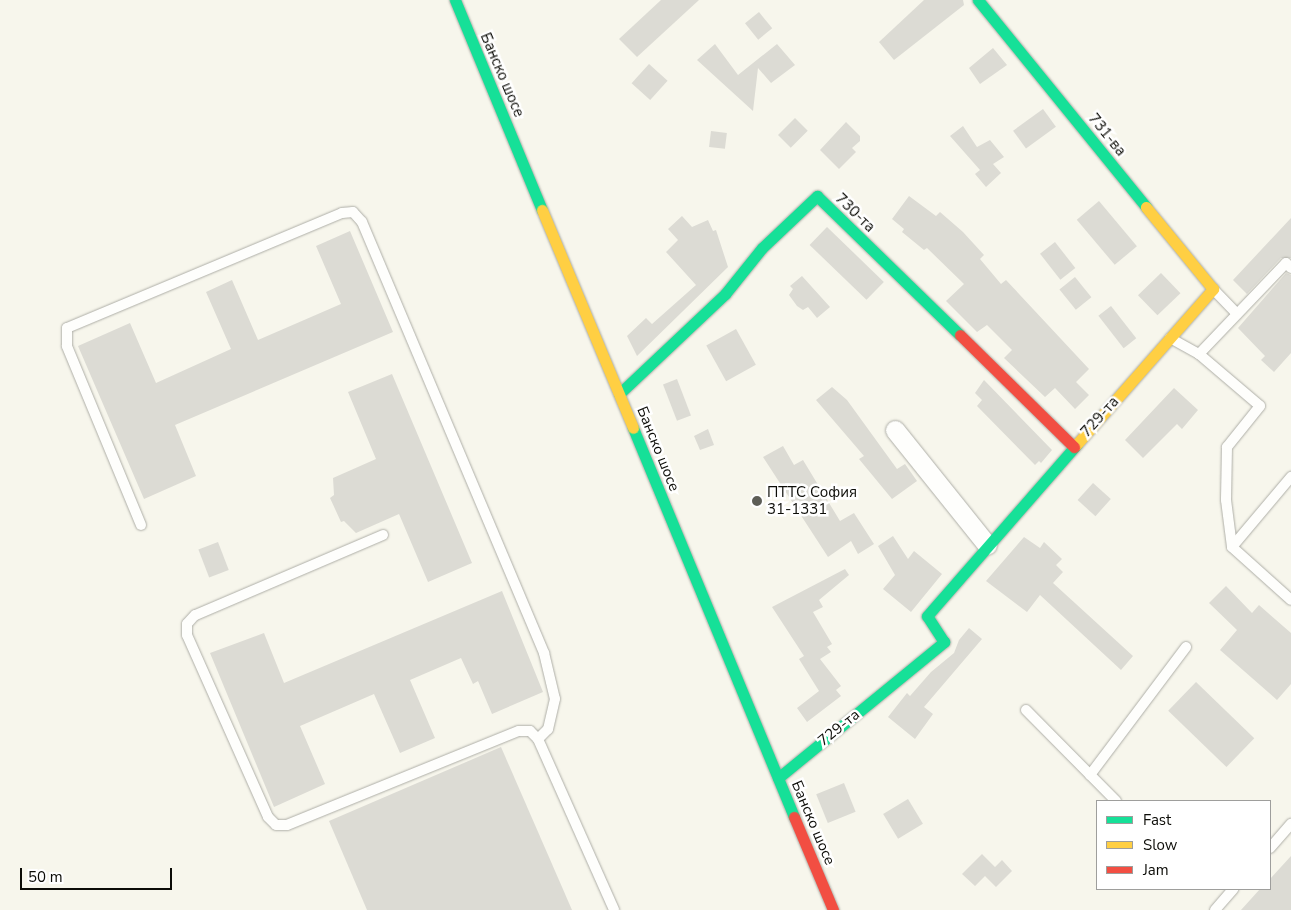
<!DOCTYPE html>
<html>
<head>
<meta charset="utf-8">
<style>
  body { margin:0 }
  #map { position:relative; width:1291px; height:910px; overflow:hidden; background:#f7f6ec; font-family:"Nunito Sans",sans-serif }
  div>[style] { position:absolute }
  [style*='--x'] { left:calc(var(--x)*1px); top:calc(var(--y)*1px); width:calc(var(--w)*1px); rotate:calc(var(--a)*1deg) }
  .building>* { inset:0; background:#dcdbd4; transform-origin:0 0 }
  .roads { filter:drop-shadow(0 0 1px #aeaea7) drop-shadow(0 0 1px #aeaea7) }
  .lane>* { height:10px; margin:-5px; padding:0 5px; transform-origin:5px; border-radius:5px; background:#fefefc }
  .street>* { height:19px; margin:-9.5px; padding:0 9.5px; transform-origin:9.5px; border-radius:9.5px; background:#fefefc }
  .fast>* { height:11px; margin:-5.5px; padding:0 5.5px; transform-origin:5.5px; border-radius:5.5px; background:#16e098 }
  .slow>* { height:11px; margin:-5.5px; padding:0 5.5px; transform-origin:5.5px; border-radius:5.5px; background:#ffcf43 }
  .jam>* { height:11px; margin:-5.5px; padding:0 5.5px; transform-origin:5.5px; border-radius:5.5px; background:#f24e42 }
  .dots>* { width:14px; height:14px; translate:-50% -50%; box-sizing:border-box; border:2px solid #fff; border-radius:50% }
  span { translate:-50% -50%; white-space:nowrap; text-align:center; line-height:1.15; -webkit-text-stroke:5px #fff; paint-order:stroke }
  .street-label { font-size:15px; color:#0c0c07 }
  .poi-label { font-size:15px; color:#0c0c07 }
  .left { translate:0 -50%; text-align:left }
  .legend { position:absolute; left:1096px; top:800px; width:175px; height:90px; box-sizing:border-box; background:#fff; border:1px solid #9e9e9c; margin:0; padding:6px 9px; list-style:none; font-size:15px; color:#0c0c07 }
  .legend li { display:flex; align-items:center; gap:10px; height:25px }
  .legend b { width:25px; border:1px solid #9e9e9c }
  .scale { position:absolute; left:20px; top:868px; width:152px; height:22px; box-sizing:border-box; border:2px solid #0c0c07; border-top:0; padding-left:6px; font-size:15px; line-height:18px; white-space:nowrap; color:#0c0c07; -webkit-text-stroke:4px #fff; paint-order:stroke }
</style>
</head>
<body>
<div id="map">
  <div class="building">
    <i style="clip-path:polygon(661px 0,699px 0,637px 57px,619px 39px)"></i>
    <i style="clip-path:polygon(924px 0,963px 0,964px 5px,894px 60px,879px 42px)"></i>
    <i style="left:759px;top:12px;width:21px;height:18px;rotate:51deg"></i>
    <i style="clip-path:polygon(715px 44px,738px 75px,777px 44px,795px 65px,771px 83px,758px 68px,753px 111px,697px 60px)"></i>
    <i style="clip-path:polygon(993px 48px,1007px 65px,980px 84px,969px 68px)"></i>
    <i style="left:649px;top:64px;width:25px;height:26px;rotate:42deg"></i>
    <i style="left:1043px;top:109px;width:22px;height:37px;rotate:54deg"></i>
    <i style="left:795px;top:118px;width:18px;height:24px;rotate:45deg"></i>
    <i style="clip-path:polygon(846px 122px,860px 136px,860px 141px,852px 148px,856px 152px,839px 169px,820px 150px)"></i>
    <i style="clip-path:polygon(963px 126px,977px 147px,990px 140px,1004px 157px,993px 164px,1001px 173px,986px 187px,975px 174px,980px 170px,950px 136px)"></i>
    <i style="left:711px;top:131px;width:16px;height:16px;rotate:7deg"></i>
    <i style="clip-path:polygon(909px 196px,936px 216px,940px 212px,963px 232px,984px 255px,980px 259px,1001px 284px,1006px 280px,1089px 369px,1076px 382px,1089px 395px,1075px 409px,1055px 388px,1045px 397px,1004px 358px,1012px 350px,987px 325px,977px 332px,946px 301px,964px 284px,927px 248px,924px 250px,902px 232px,904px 229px,892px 219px)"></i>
    <i style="left:1099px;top:201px;width:59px;height:29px;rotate:50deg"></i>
    <i style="clip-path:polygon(682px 216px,692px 227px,708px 220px,713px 231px,716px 230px,728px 267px,637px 356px,627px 336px,646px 318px,652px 324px,696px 285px,666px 252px,678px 240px,668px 229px)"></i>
    <i style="clip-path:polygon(1291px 218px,1291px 258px,1281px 258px,1247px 294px,1233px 280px)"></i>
    <i style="left:827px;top:227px;width:79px;height:25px;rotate:44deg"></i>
    <i style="clip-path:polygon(350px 231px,393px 332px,175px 425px,196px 476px,144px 499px,78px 346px,130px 323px,156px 383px,231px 349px,206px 292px,232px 280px,258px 340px,341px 304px,316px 246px)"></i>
    <i style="left:1055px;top:242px;width:33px;height:19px;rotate:52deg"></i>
    <i style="left:1161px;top:273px;width:28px;height:32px;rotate:46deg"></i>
    <i style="clip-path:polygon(1286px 273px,1291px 275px,1291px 353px,1274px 372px,1261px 360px,1265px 356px,1238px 328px)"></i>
    <i style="clip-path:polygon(802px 276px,830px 307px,817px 318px,808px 307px,803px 310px,797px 306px,789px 295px,793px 289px,790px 286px)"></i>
    <i style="left:1075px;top:277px;width:26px;height:20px;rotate:51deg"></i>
    <i style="left:1111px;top:306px;width:41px;height:16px;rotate:52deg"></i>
    <i style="left:736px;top:329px;width:41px;height:34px;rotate:61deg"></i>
    <i style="clip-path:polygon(392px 374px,472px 563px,428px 582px,399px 514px,356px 533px,344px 521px,341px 522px,330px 498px,334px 495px,333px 478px,376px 459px,348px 392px)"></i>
    <i style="left:677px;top:379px;width:39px;height:15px;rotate:69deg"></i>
    <i style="clip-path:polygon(984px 380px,1052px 450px,1041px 463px,1039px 461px,1035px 465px,977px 406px,982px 400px,975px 393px)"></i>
    <i style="clip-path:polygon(832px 387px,847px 400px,897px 469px,905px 464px,917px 481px,892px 499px,859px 459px,864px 456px,816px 400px)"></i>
    <i style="clip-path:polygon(1174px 388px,1198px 410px,1182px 429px,1177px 424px,1143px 458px,1125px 440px)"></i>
    <i style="clip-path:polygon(708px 429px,714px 445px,700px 450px,694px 436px)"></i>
    <i style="clip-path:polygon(783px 446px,794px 465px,803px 460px,840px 521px,854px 513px,874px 544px,858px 554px,851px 541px,828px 557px,763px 457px)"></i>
    <i style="left:1093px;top:483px;width:24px;height:23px;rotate:42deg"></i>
    <i style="clip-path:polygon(893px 536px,908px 559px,914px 551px,942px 574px,911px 612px,883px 589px,895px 575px,878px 546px)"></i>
    <i style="clip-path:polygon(1024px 537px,1040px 548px,1044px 542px,1062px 559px,1056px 565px,1063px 572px,1053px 583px,1133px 656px,1121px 670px,1040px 595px,1027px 612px,986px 581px)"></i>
    <i style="left:218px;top:542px;width:30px;height:21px;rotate:69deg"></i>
    <i style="clip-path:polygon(845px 569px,849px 575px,819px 600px,823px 607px,813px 612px,832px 644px,827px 647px,831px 652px,820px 659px,841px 686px,836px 690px,841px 696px,807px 722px,797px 708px,819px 691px,799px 659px,804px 656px,772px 607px)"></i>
    <i style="clip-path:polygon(1226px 586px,1252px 613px,1259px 605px,1291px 633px,1291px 684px,1277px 700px,1220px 650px,1237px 630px,1209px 603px)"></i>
    <i style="clip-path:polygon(502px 591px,543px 692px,492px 714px,478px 681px,473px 684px,461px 658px,410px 680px,435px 738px,400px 753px,374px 694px,300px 726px,325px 784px,274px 807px,210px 653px,264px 633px,284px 683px)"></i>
    <i style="clip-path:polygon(969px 628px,982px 639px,924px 707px,933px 714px,915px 739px,888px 717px,907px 693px,910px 696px,931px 672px,954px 653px,959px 640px)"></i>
    <i style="left:1196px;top:682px;width:81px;height:40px;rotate:44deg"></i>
    <i style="clip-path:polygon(501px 747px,572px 910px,367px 910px,329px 821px)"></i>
    <i style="left:844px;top:783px;width:31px;height:30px;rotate:68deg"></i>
    <i style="left:908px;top:799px;width:29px;height:29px;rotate:59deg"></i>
    <i style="clip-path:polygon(982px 854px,995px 867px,1002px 860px,1012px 871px,996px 887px,985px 876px,975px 886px,962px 874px)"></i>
    <i style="clip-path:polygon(1291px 856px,1291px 910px,1241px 910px,1260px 889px,1270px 889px,1270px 879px)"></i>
  </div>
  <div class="roads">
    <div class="lane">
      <i style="--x:1291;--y:268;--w:7;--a:-135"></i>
      <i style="--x:1286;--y:263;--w:126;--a:133.7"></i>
      <i style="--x:1199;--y:354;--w:80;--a:40.4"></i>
      <i style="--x:1260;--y:406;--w:53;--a:128.8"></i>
      <i style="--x:1227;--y:447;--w:53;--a:91.1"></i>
      <i style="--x:1226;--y:500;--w:47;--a:82.7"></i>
      <i style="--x:1232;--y:547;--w:79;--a:41.9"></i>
      <i style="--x:1214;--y:290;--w:33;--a:46"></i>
      <i style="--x:1170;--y:338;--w:33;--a:29"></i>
      <i style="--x:141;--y:525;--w:194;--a:-112.5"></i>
      <i style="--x:67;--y:346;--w:18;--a:-90"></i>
      <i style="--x:67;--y:328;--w:298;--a:-22.7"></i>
      <i style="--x:342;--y:213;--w:11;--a:-5"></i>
      <i style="--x:353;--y:212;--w:13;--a:48"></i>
      <i style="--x:362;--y:222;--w:468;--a:67.1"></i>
      <i style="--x:544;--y:653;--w:47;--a:76.6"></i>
      <i style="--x:555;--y:699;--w:31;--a:103"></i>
      <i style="--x:548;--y:729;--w:14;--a:135"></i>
      <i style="--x:383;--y:535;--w:204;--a:156.9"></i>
      <i style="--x:195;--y:615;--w:12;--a:132"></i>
      <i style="--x:187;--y:624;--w:11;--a:90"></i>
      <i style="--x:187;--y:635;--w:199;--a:66"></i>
      <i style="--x:268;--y:817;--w:11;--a:45"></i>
      <i style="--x:276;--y:825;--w:11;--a:0"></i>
      <i style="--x:287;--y:825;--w:250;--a:-22.1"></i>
      <i style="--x:519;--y:731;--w:11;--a:0"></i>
      <i style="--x:530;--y:731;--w:11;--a:45"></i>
      <i style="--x:538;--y:739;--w:187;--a:66"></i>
      <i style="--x:1232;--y:547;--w:92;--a:-49.9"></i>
      <i style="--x:1026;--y:710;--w:128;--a:45.3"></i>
      <i style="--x:1090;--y:775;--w:160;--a:-53.1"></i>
      <i style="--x:1270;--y:848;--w:32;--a:-49"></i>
      <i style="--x:1215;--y:910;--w:28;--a:-49"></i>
    </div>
    <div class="street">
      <i style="--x:895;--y:430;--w:147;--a:51.3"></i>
    </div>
    <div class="fast">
      <i style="--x:455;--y:0;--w:227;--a:67.5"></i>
      <i style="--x:978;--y:0;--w:267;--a:50.9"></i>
      <i style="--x:619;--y:394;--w:146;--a:-43.3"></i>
      <i style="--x:725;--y:294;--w:59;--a:-51.2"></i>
      <i style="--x:762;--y:248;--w:76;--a:-43.4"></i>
      <i style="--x:817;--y:196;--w:199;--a:44.2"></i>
      <i style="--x:633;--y:428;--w:421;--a:67.5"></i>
      <i style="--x:778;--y:778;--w:215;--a:-39.3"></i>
      <i style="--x:944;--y:642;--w:31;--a:-123"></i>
      <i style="--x:927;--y:616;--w:227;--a:-48.9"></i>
    </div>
    <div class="slow">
      <i style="--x:542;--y:210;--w:236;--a:67.3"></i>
      <i style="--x:1076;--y:445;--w:208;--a:-48.7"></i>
      <i style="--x:1213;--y:289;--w:106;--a:-129.3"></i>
    </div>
    <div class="jam">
      <i style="--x:960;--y:335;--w:160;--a:44.5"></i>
      <i style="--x:794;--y:817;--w:101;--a:67.2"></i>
    </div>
  </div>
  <div class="dots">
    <i style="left:757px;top:501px;background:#5e5e57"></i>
  </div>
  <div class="street-label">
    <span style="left:502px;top:75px;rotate:67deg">Банско шосе</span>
    <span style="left:1107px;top:135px;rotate:51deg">731-ва</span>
    <span style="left:855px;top:213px;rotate:44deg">730-та</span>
    <span style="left:1100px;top:417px;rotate:-48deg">729-та</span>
    <span style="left:658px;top:449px;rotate:68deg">Банско шосе</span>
    <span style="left:839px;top:728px;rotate:-39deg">729-та</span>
    <span style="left:813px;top:823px;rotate:67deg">Банско шосе</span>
  </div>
  <div class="poi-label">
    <span class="left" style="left:767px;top:501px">ПТТС София<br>31-1331</span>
  </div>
  <ul class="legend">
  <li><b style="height:6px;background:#16e098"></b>Fast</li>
  <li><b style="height:6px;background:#ffcf43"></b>Slow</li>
  <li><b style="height:6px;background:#f24e42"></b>Jam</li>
  </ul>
  <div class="scale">50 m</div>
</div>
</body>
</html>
